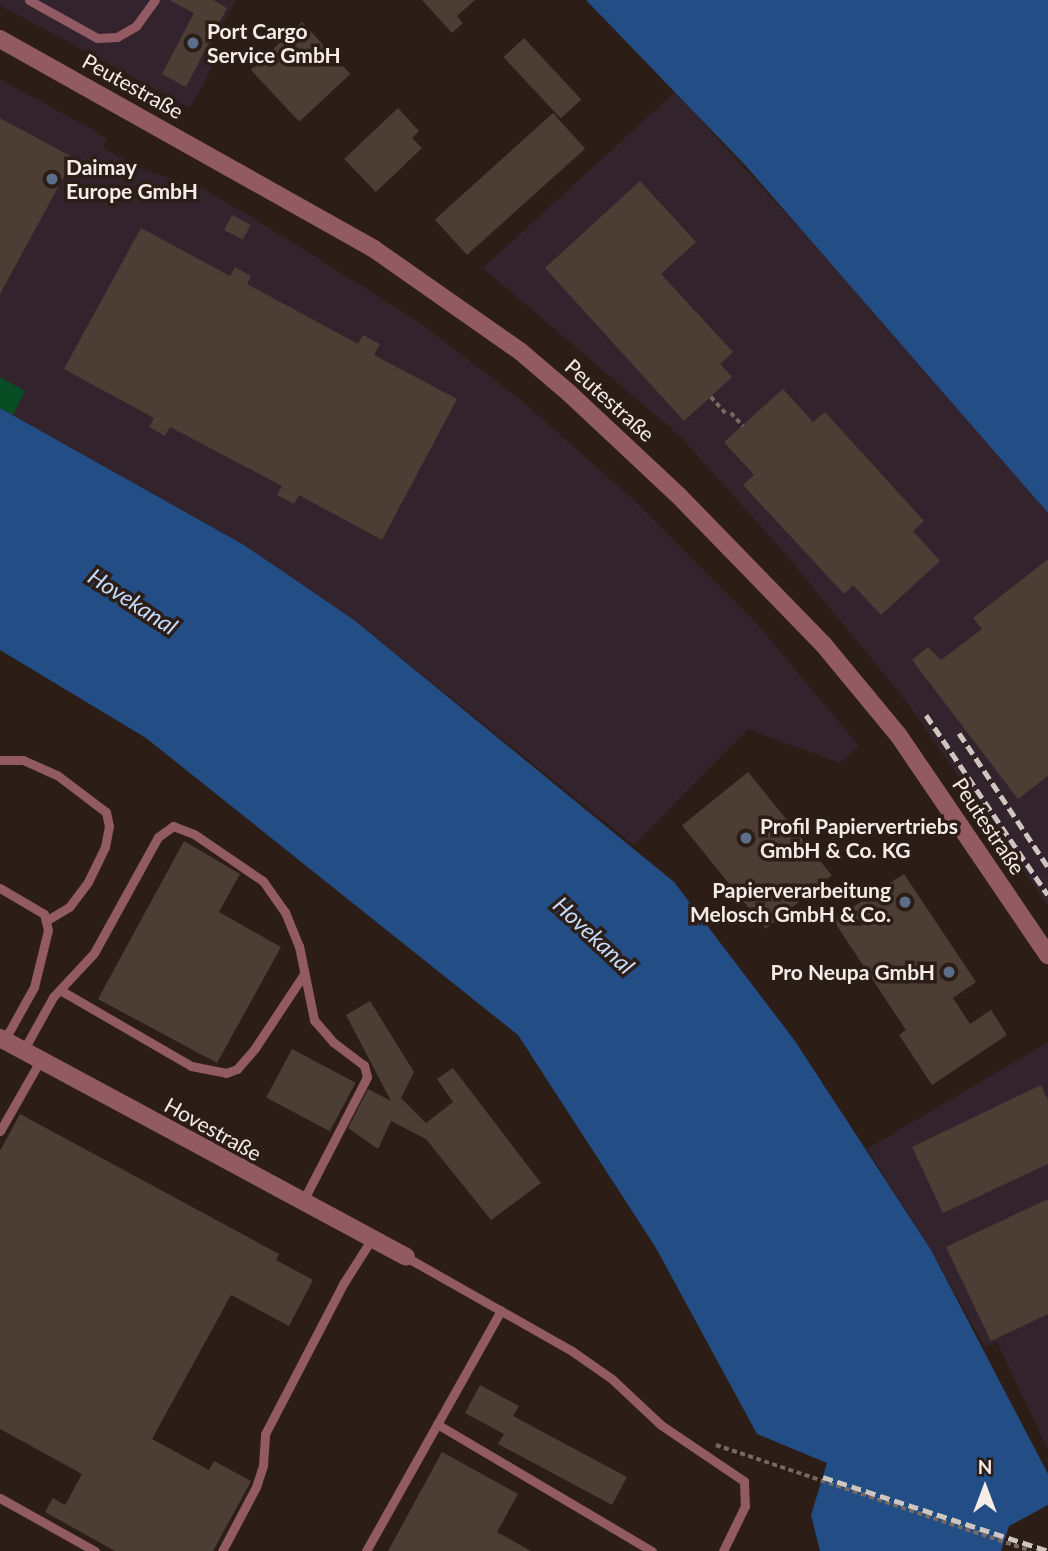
<!DOCTYPE html>
<html>
<head>
<meta charset="utf-8">
<style>
  body { margin:0 }
  #map { position:relative; width:1048px; height:1551px; overflow:hidden; background:#2c1e17; font-family:Lato,sans-serif }
  div>[style] { position:absolute }
  [style*='--x'] { left:calc(var(--x)*1px); top:calc(var(--y)*1px); width:calc(var(--w)*1px); rotate:calc(var(--a)*1deg) }
  .commercial>* { inset:0; background:#33232d }
  .green>* { inset:0; background:#094d24 }
  .water>* { inset:0; background:#234d85 }
  .building>* { inset:0; background:#4c3e35; transform-origin:0 0 }
  .path>* { height:3.5px; margin-top:-1.75px; transform-origin:0; background:repeating-linear-gradient(90deg,#756962 0 5px,transparent 0 8.5px) }
  .service>* { height:9px; margin:-4.5px; padding:0 4.5px; transform-origin:4.5px; border-radius:4.5px; background:#925a63 }
  .minor>* { height:18px; margin:-9px; padding:0 9px; transform-origin:9px; border-radius:9px; background:#925a63 }
  .tertiary>* { height:18px; margin:-9px; padding:0 9px; transform-origin:9px; border-radius:9px; background:#925a63 }
  .rail>* { height:5px; margin-top:-2.5px; transform-origin:0; background:repeating-linear-gradient(90deg,#d0c6c0 0 10px,transparent 0 15px) }
  .dots>* { width:19px; height:19px; translate:-50% -50%; box-sizing:border-box; border:4px solid #2c1e17; border-radius:50% }
  span { translate:-50% -50%; white-space:nowrap; text-align:center; line-height:1.15; -webkit-text-stroke:7px #2c1e17; paint-order:stroke }
  .poi-label { font-size:21px; color:#f6ece7; font-weight:700 }
  .left { translate:0 -50%; text-align:left }
  .right { translate:-100% -50%; text-align:right }
  .street-label { font-size:21px; color:#f6ece7 }
  .water-label { font-size:23px; color:#c3dbfd; font-style:italic }
  .north { position:absolute; left:950px; top:1453px; width:70px; height:70px; -webkit-text-stroke:5px #2c1e17; paint-order:stroke; rotate:0deg; font-size:19px; font-weight:700; line-height:28px; text-align:center; color:#f6ece7 }
  .north::after { content:''; display:block; margin:auto; width:24px; height:32px; background:#f6ece7; clip-path:polygon(50% 0,100% 100%,50% 72%,0 100%) }
</style>
</head>
<body>
<div id="map">
  <div class="commercial">
    <i style="clip-path:polygon(0 0,236px 0,204px 58px,214px 64px,190px 108px,0 5px)"></i>
    <i style="clip-path:polygon(0 79px,107px 138px,103px 148px,143px 170px,200px 187px,263px 224px,417px 321px,520px 399px,636px 502px,757px 624px,859px 746px,840px 763px,748px 729px,634px 845px,354px 620px,244px 545px,13px 415px,25px 391px,0 377px)"></i>
    <i style="clip-path:polygon(675px 92px,906px 345px,1048px 513px,1048px 906px,904px 698px,782px 550px,680px 436px,483px 268px)"></i>
    <i style="clip-path:polygon(1048px 1042px,1048px 1450px,997px 1342px,985px 1347px,931px 1250px,867px 1149px)"></i>
  </div>
  <div class="green">
    <i style="clip-path:polygon(0 377px,25px 391px,13px 415px,0 408px)"></i>
  </div>
  <div class="water">
    <i style="clip-path:polygon(586px 0,1048px 0,1048px 513px,746px 166px)"></i>
    <i style="clip-path:polygon(0 408px,244px 545px,354px 620px,674px 882px,795px 1041px,931px 1250px,1048px 1474px,1048px 1505px,1009px 1526px,1001px 1551px,820px 1551px,811px 1515px,827px 1463px,757px 1434px,656px 1248px,518px 1035px,146px 738px,0 650px)"></i>
  </div>
  <div class="building">
    <i style="clip-path:polygon(169px 0,213px 0,227px 8px,186px 87px,162px 74px,194px 13px)"></i>
    <i style="clip-path:polygon(422px 0,475px 0,457px 16px,463px 23px,452px 33px)"></i>
    <i style="left:302px;top:22px;width:71px;height:70px;rotate:47deg"></i>
    <i style="left:524px;top:38px;width:84px;height:28px;rotate:47deg"></i>
    <i style="clip-path:polygon(398px 108px,419px 131px,412px 138px,422px 148px,376px 192px,344px 159px)"></i>
    <i style="left:553px;top:113px;width:48px;height:159px;rotate:48deg"></i>
    <i style="clip-path:polygon(0 118px,74px 158px,0 294px)"></i>
    <i style="clip-path:polygon(640px 181px,696px 242px,661px 274px,733px 352px,720px 364px,732px 377px,684px 421px,545px 268px)"></i>
    <i style="left:232px;top:215px;width:21px;height:17px;rotate:28deg"></i>
    <i style="clip-path:polygon(141px 228px,230px 276px,235px 267px,251px 276px,247px 284px,358px 344px,363px 335px,380px 344px,374px 355px,457px 399px,382px 540px,299px 495px,294px 504px,277px 495px,282px 486px,170px 427px,165px 436px,149px 427px,154px 418px,64px 369px)"></i>
    <i style="clip-path:polygon(783px 389px,813px 422px,825px 412px,924px 521px,913px 531px,940px 561px,881px 615px,853px 585px,844px 594px,743px 485px,754px 475px,724px 442px)"></i>
    <i style="clip-path:polygon(1048px 559px,1048px 776px,1018px 799px,912px 660px,928px 647px,941px 660px,982px 629px,973px 618px)"></i>
    <i style="left:748px;top:772px;width:133px;height:85px;rotate:51deg"></i>
    <i style="clip-path:polygon(184px 841px,240px 874px,219px 912px,281px 947px,217px 1063px,98px 999px)"></i>
    <i style="clip-path:polygon(904px 874px,976px 982px,953px 998px,970px 1024px,991px 1010px,1007px 1035px,932px 1085px,899px 1035px,906px 1030px,833px 920px)"></i>
    <i style="clip-path:polygon(370px 1001px,414px 1072px,401px 1098px,426px 1123px,453px 1102px,437px 1079px,453px 1068px,541px 1183px,491px 1220px,426px 1139px,391px 1121px,378px 1149px,348px 1128px,368px 1089px,391px 1101px,346px 1015px)"></i>
    <i style="left:292px;top:1049px;width:72px;height:55px;rotate:28deg"></i>
    <i style="clip-path:polygon(1041px 1085px,1048px 1100px,1048px 1164px,943px 1213px,912px 1147px)"></i>
    <i style="clip-path:polygon(20px 1114px,279px 1254px,276px 1260px,313px 1280px,289px 1326px,231px 1295px,152px 1439px,209px 1470px,214px 1461px,251px 1481px,213px 1551px,115px 1551px,45px 1512px,53px 1498px,65px 1505px,82px 1474px,0 1429px,0 1151px)"></i>
    <i style="clip-path:polygon(1048px 1199px,1048px 1314px,991px 1341px,946px 1247px)"></i>
    <i style="clip-path:polygon(480px 1385px,519px 1406px,513px 1416px,627px 1477px,612px 1505px,498px 1444px,504px 1434px,465px 1413px)"></i>
    <i style="clip-path:polygon(442px 1452px,518px 1494px,497px 1532px,531px 1551px,388px 1551px)"></i>
  </div>
  <div class="path">
    <i style="--x:711;--y:397;--w:25;--a:48"></i>
    <i style="--x:731;--y:413;--w:18;--a:47"></i>
    <i style="--x:716;--y:1445;--w:332;--a:18.6"></i>
  </div>
  <div class="service">
    <i style="--x:29;--y:0;--w:78;--a:29.2"></i>
    <i style="--x:97;--y:38;--w:20;--a:-3"></i>
    <i style="--x:117;--y:37;--w:22;--a:-30"></i>
    <i style="--x:136;--y:26;--w:32;--a:-54"></i>
    <i style="--x:0;--y:760;--w:23;--a:0"></i>
    <i style="--x:23;--y:760;--w:37;--a:24"></i>
    <i style="--x:57;--y:775;--w:61;--a:37.1"></i>
    <i style="--x:106;--y:812;--w:14;--a:78"></i>
    <i style="--x:109;--y:826;--w:21;--a:101"></i>
    <i style="--x:105;--y:847;--w:39;--a:116"></i>
    <i style="--x:88;--y:882;--w:31;--a:127"></i>
    <i style="--x:69;--y:907;--w:27;--a:149"></i>
    <i style="--x:0;--y:888;--w:51;--a:30.6"></i>
    <i style="--x:44;--y:914;--w:16;--a:76"></i>
    <i style="--x:48;--y:930;--w:59;--a:103.8"></i>
    <i style="--x:34;--y:987;--w:62;--a:119.1"></i>
    <i style="--x:60;--y:990;--w:151;--a:30.1"></i>
    <i style="--x:191;--y:1066;--w:36;--a:11"></i>
    <i style="--x:226;--y:1073;--w:12;--a:-20"></i>
    <i style="--x:237;--y:1069;--w:28;--a:-49"></i>
    <i style="--x:255;--y:1048;--w:89;--a:-56.5"></i>
    <i style="--x:23;--y:1051;--w:62;--a:-60.9"></i>
    <i style="--x:53;--y:997;--w:60;--a:-47"></i>
    <i style="--x:94;--y:953;--w:132;--a:-61.1"></i>
    <i style="--x:158;--y:837;--w:19;--a:-36"></i>
    <i style="--x:173;--y:826;--w:22;--a:21"></i>
    <i style="--x:194;--y:834;--w:83;--a:34.3"></i>
    <i style="--x:263;--y:881;--w:38;--a:55"></i>
    <i style="--x:285;--y:912;--w:37;--a:68"></i>
    <i style="--x:299;--y:946;--w:76;--a:78.5"></i>
    <i style="--x:314;--y:1020;--w:29;--a:49"></i>
    <i style="--x:333;--y:1042;--w:39;--a:37"></i>
    <i style="--x:364;--y:1065;--w:12;--a:76"></i>
    <i style="--x:367;--y:1077;--w:142;--a:117.3"></i>
    <i style="--x:0;--y:1131;--w:81;--a:-60.3"></i>
    <i style="--x:406;--y:1257;--w:191;--a:29.5"></i>
    <i style="--x:572;--y:1351;--w:49;--a:35"></i>
    <i style="--x:612;--y:1379;--w:67;--a:43.2"></i>
    <i style="--x:661;--y:1425;--w:100;--a:34"></i>
    <i style="--x:744;--y:1481;--w:25;--a:88"></i>
    <i style="--x:745;--y:1506;--w:50;--a:116.1"></i>
    <i style="--x:437;--y:1424;--w:250;--a:30.6"></i>
    <i style="--x:0;--y:1498;--w:109;--a:29.2"></i>
    <i style="--x:222;--y:1551;--w:72;--a:-62"></i>
    <i style="--x:256;--y:1487;--w:23;--a:-72"></i>
    <i style="--x:263;--y:1465;--w:31;--a:-86"></i>
    <i style="--x:265;--y:1434;--w:169;--a:-62.5"></i>
    <i style="--x:343;--y:1284;--w:52;--a:-57.5"></i>
    <i style="--x:366;--y:1551;--w:276;--a:-60.7"></i>
  </div>
  <div class="minor">
    <i style="--x:0;--y:1038;--w:461;--a:28.3"></i>
  </div>
  <div class="tertiary">
    <i style="--x:0;--y:39;--w:429;--a:29.3"></i>
    <i style="--x:374;--y:249;--w:179;--a:35"></i>
    <i style="--x:521;--y:352;--w:63;--a:40.5"></i>
    <i style="--x:569;--y:393;--w:149;--a:43.1"></i>
    <i style="--x:678;--y:495;--w:208;--a:45.8"></i>
    <i style="--x:823;--y:644;--w:119;--a:50.4"></i>
    <i style="--x:899;--y:736;--w:265;--a:55.8"></i>
  </div>
  <div class="rail">
    <i style="--x:926;--y:715;--w:217;--a:55.9"></i>
    <i style="--x:959;--y:733;--w:161;--a:56.4"></i>
    <i style="--x:823;--y:1477;--w:237;--a:18.2"></i>
  </div>
  <div class="dots">
    <i style="left:193px;top:43px;background:#5c6f8a"></i>
    <i style="left:52px;top:179px;background:#5c6f8a"></i>
    <i style="left:746px;top:838px;background:#5c6f8a"></i>
    <i style="left:905px;top:902px;background:#5c6f8a"></i>
    <i style="left:949px;top:972px;background:#5c6f8a"></i>
  </div>
  <div class="poi-label">
    <span class="left" style="left:207px;top:43px">Port Cargo<br>Service GmbH</span>
    <span class="left" style="left:66px;top:179px">Daimay<br>Europe GmbH</span>
    <span class="left" style="left:760px;top:838px">Profil Papiervertriebs<br>GmbH &amp; Co. KG</span>
    <span class="right" style="left:891px;top:902px">Papierverarbeitung<br>Melosch GmbH &amp; Co.</span>
    <span class="right" style="left:935px;top:972px">Pro Neupa GmbH</span>
  </div>
  <div class="street-label">
    <span style="left:133px;top:86px;rotate:29deg">Peutestraße</span>
    <span style="left:610px;top:400px;rotate:42deg">Peutestraße</span>
    <span style="left:989px;top:826px;rotate:56deg">Peutestraße</span>
    <span style="left:213px;top:1129px;rotate:29deg">Hovestraße</span>
  </div>
  <div class="water-label">
    <span style="left:133px;top:601px;rotate:33deg">Hovekanal</span>
    <span style="left:594px;top:935px;rotate:43deg">Hovekanal</span>
  </div>
  <div class="north">N</div>
</div>
</body>
</html>
